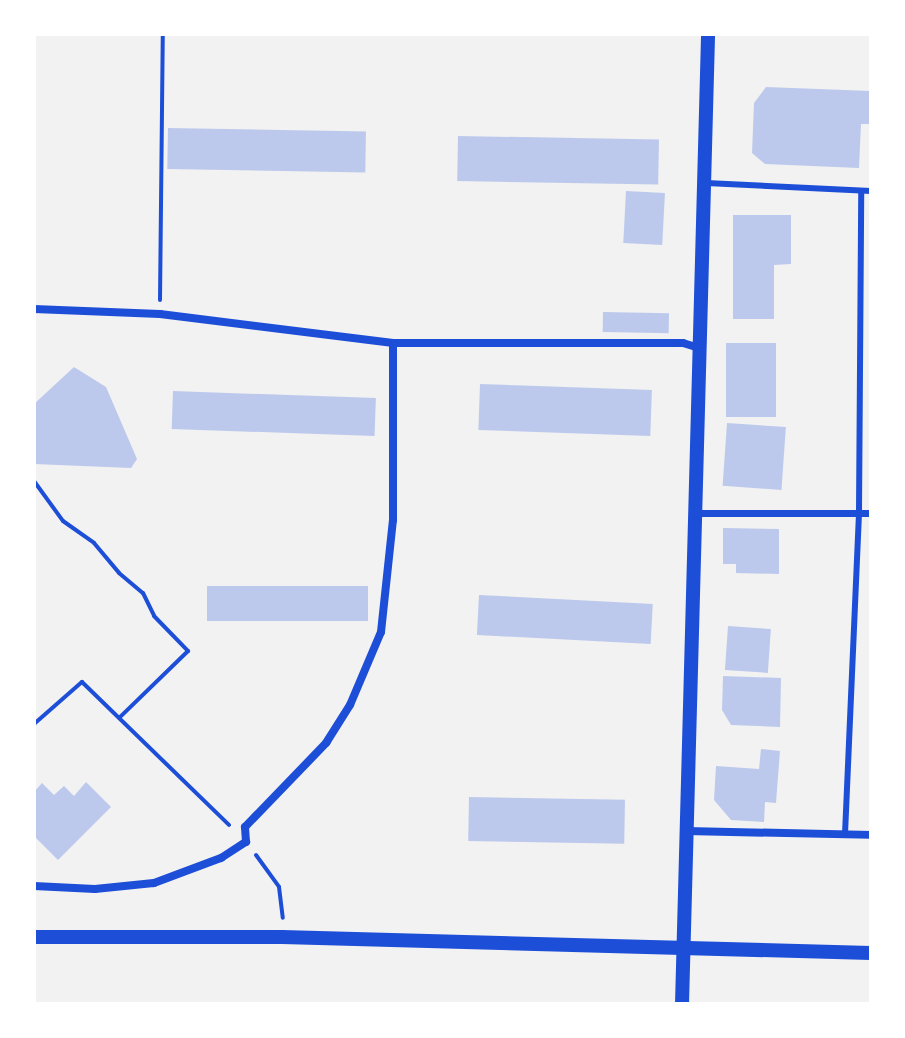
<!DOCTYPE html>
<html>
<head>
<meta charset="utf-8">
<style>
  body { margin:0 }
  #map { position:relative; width:905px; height:1038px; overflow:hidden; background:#f2f2f2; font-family:"Fira Sans Condensed",sans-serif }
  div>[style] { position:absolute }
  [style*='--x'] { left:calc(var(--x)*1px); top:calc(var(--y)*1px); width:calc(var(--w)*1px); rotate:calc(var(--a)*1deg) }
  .building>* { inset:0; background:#bdc9ec; transform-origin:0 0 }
  .path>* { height:4px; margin:-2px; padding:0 2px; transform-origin:2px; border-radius:2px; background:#1d4ed8 }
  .service>* { height:6px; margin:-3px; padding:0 3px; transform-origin:3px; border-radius:3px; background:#1d4ed8 }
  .pedestrian>* { height:7px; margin:-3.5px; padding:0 3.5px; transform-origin:3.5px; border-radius:3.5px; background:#1d4ed8 }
  .minor>* { height:8px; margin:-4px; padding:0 4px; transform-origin:4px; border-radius:4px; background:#1d4ed8 }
  .tertiary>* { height:14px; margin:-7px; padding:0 7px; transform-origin:7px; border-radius:7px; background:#1d4ed8 }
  span { translate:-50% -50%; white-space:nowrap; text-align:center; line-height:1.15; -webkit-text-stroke:7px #fff; paint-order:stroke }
  .frame { position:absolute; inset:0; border:36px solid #fff; pointer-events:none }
</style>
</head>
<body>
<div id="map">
  <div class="building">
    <i style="clip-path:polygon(766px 87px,871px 91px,871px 124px,861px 124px,859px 168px,765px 164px,752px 153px,754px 103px)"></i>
    <i style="left:168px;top:128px;width:198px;height:41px;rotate:1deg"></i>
    <i style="left:458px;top:136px;width:201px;height:45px;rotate:1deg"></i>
    <i style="left:626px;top:191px;width:39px;height:52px;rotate:3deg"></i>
    <i style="clip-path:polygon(733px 215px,791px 215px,791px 264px,774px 265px,774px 319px,733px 319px)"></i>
    <i style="left:603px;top:312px;width:66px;height:20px;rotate:1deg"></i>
    <i style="left:726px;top:343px;width:50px;height:74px"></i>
    <i style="clip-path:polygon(74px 367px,106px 387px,137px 459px,131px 468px,34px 464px,34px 404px)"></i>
    <i style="left:480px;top:384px;width:172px;height:46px;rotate:2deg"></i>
    <i style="left:173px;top:391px;width:203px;height:38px;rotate:2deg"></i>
    <i style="left:727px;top:423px;width:59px;height:63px;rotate:4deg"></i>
    <i style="clip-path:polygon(723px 528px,779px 529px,779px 574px,736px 573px,736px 564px,723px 564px)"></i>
    <i style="left:207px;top:586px;width:161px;height:35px"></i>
    <i style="left:479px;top:595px;width:174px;height:40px;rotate:3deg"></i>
    <i style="left:728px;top:626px;width:43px;height:44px;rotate:4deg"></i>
    <i style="clip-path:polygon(723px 676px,781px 678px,780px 727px,731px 725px,722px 710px)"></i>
    <i style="clip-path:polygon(761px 749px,780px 751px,776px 803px,765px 802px,764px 822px,731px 820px,714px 800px,716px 766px,759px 769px)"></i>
    <i style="clip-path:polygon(86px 782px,111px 807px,58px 860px,34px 836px,34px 792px,42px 783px,54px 795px,64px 786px,74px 796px)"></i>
    <i style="left:469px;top:797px;width:156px;height:44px;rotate:1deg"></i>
  </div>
  <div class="path">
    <i style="--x:160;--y:300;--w:266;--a:-89.4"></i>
    <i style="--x:34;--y:481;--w:49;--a:54.1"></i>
    <i style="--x:63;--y:521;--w:38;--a:35"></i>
    <i style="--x:94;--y:543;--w:39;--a:50"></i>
    <i style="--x:119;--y:573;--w:31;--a:40"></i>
    <i style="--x:143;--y:593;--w:25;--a:64"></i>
    <i style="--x:154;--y:616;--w:49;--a:45.8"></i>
    <i style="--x:188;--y:651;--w:96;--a:135.8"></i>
    <i style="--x:34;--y:724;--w:64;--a:-41.2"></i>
    <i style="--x:82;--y:682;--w:205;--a:44.2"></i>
    <i style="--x:256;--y:855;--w:39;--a:54"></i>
    <i style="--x:279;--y:887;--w:31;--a:83"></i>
  </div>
  <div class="service">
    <i style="--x:706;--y:183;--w:165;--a:2.8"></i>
    <i style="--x:845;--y:834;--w:322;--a:-87.5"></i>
    <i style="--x:859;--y:512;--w:321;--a:-89.6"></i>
  </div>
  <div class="pedestrian">
    <i style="--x:696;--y:513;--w:175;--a:0"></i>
  </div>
  <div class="minor">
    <i style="--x:34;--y:309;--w:126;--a:2.3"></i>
    <i style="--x:160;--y:314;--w:235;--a:7.1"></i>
    <i style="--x:686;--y:831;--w:185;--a:1.2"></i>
    <i style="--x:34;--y:886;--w:61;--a:2.8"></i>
    <i style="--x:95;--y:889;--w:59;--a:-5.8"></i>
    <i style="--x:154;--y:883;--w:72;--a:-20.5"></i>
    <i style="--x:221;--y:858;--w:30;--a:-33"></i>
    <i style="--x:246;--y:842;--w:15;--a:-94"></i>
    <i style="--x:245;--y:827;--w:117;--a:-46"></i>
    <i style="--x:326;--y:743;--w:45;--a:-57.7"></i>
    <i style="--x:350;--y:705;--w:79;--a:-67"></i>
    <i style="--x:381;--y:632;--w:113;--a:-83.9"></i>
    <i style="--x:393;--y:520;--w:177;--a:-90"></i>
    <i style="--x:393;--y:343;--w:290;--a:0"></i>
    <i style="--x:683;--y:343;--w:17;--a:17"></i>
  </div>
  <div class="tertiary">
    <i style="--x:34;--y:937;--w:248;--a:0"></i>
    <i style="--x:282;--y:937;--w:589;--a:1.56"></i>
    <i style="--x:682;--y:1004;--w:970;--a:-88.46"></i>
  </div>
  <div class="frame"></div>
</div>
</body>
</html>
